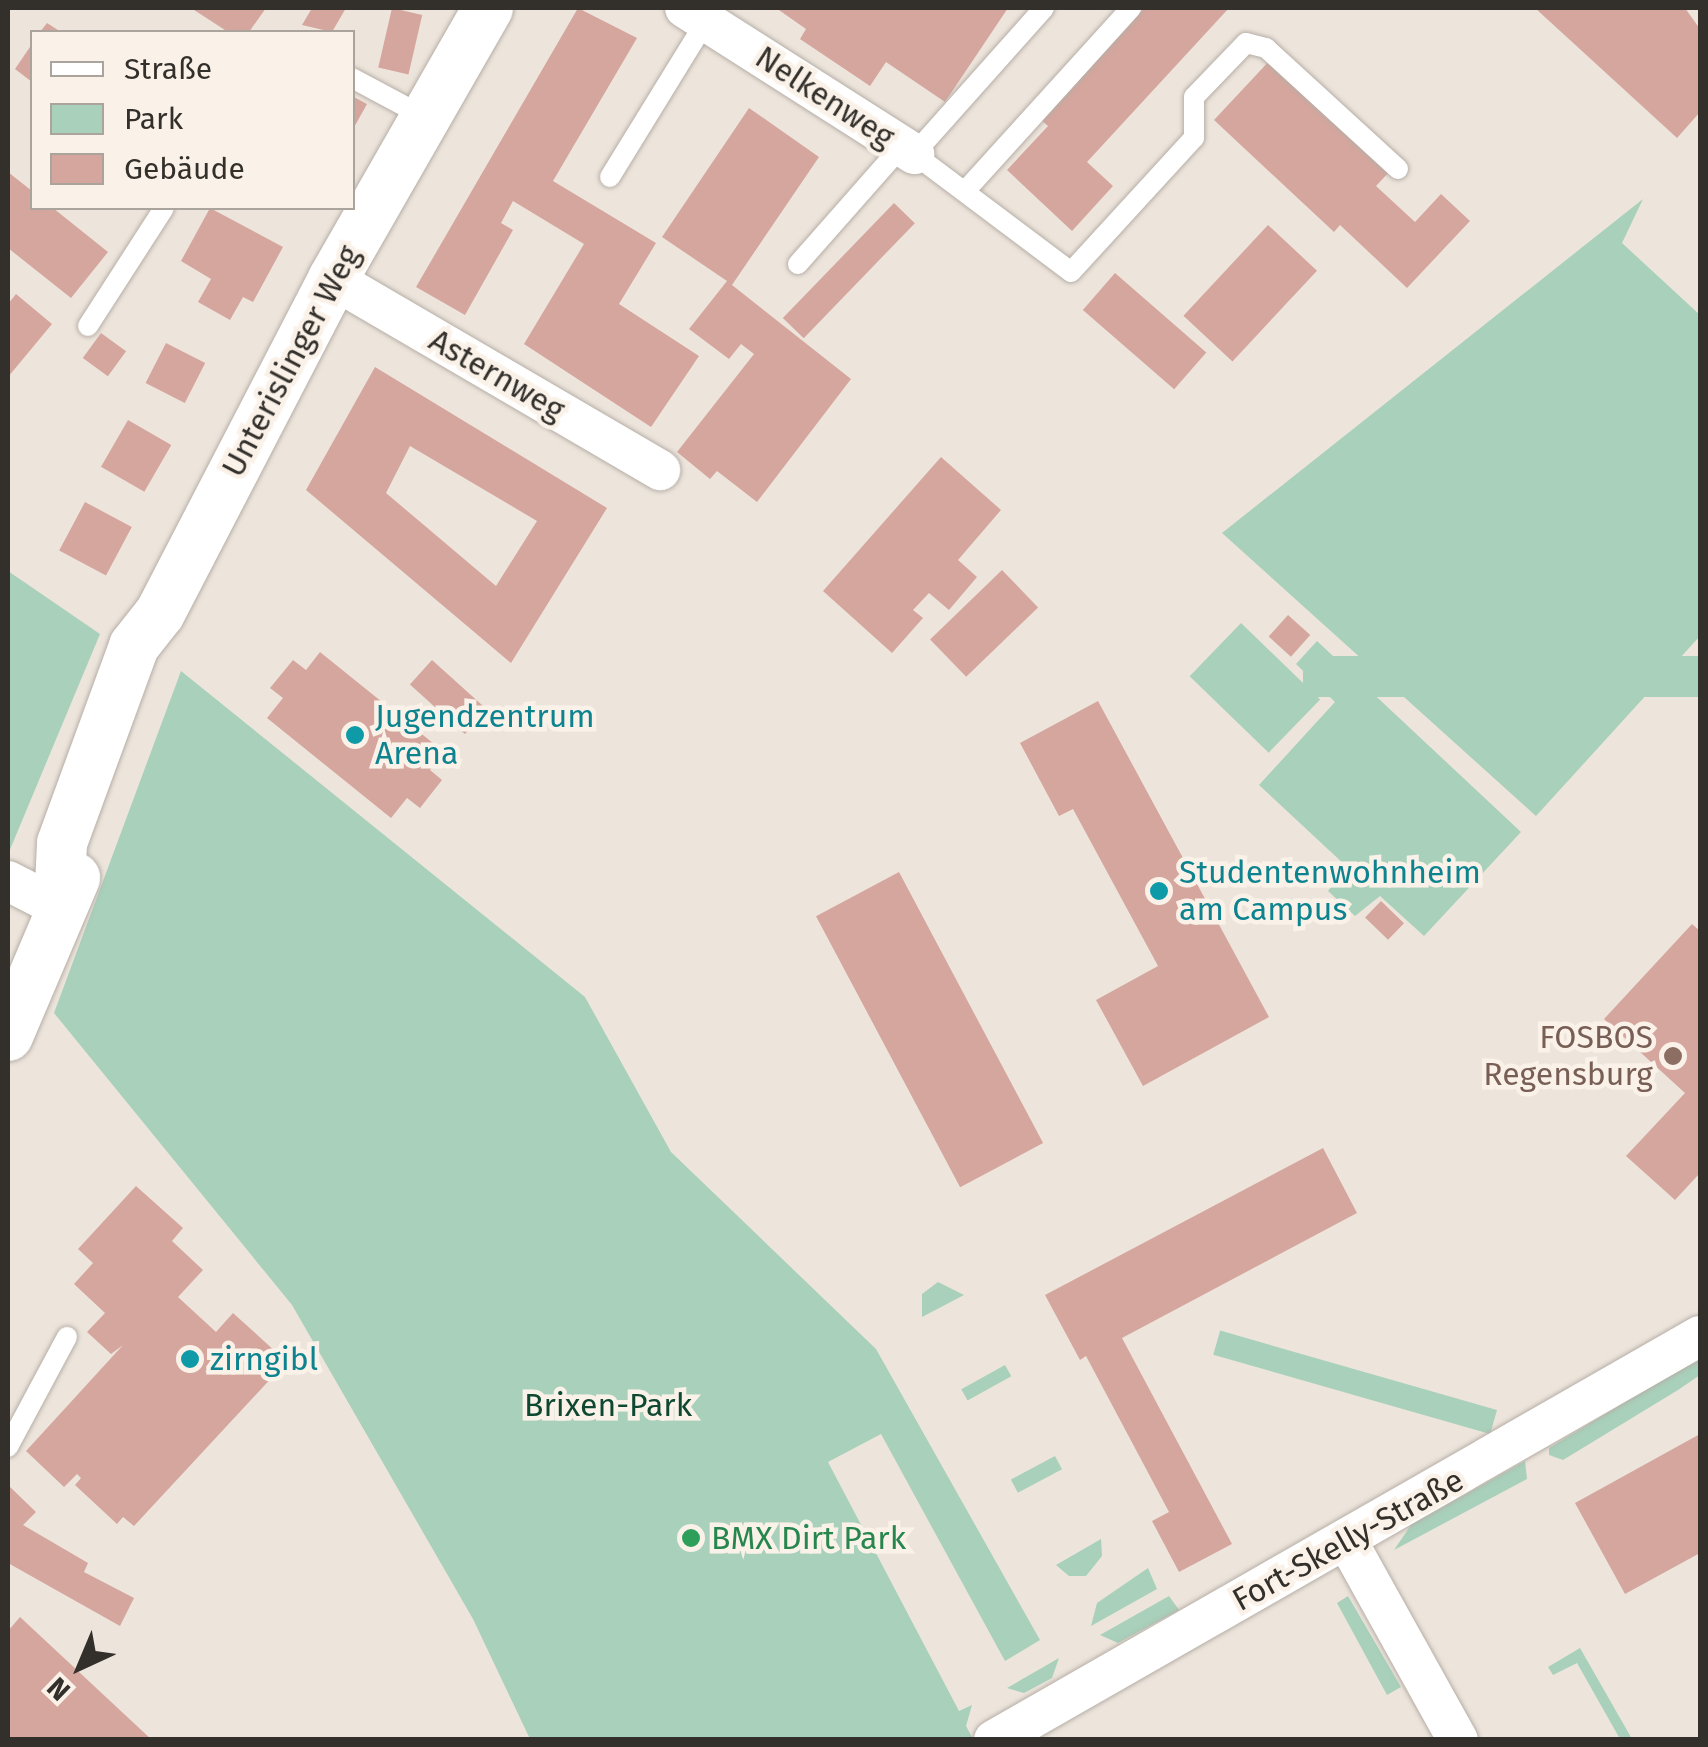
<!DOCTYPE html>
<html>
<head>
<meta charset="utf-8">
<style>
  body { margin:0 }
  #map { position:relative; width:1708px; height:1747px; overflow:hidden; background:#ede5dc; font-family:"Fira Sans",sans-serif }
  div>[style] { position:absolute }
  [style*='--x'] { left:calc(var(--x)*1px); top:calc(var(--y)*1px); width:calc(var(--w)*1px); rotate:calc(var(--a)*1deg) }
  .green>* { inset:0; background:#a8d0bb; transform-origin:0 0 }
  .building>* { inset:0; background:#d5a69d; transform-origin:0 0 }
  .roads { filter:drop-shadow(0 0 2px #b6aea6) drop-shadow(0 0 2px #b6aea6) }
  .service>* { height:20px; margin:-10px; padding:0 10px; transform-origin:10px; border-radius:10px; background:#fff }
  .minor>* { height:40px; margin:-20px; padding:0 20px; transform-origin:20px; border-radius:20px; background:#fff }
  .tertiary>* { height:50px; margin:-25px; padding:0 25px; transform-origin:25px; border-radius:25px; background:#fff }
  .dots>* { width:28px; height:28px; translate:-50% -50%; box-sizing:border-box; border:5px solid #faf2e9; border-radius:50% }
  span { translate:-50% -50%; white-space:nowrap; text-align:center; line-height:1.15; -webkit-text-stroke:9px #faf2e9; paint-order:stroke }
  .street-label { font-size:32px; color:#33302c }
  .culture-label { font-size:32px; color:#0d838f }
  .left { translate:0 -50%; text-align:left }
  .education-label { font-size:32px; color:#785e54 }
  .right { translate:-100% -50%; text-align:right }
  .park-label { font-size:32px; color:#0f4831 }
  .leisure-label { font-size:32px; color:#27864d }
  .frame { position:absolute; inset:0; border:10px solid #33302c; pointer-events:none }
  .legend { position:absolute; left:30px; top:30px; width:325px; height:180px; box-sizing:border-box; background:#faf2e9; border:2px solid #aaa49d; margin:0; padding:12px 18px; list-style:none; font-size:30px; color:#33302c }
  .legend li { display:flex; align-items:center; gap:20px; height:50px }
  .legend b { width:50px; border:2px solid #aaa49d }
  .north { position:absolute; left:30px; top:1617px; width:100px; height:100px; -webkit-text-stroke:8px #faf2e9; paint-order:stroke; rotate:224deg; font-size:28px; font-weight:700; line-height:40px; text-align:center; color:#33302c }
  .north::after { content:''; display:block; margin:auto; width:35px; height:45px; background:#33302c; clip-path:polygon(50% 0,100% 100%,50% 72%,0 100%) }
</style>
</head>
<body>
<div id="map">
  <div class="green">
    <i style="clip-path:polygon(1643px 199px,1622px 243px,1700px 315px,1700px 636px,1536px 816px,1222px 533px)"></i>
    <i style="clip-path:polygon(8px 571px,100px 634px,9px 852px,8px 850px)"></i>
    <i style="left:1241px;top:623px;width:110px;height:74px;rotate:44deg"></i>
    <i style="clip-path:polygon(1317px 641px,1521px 832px,1424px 936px,1380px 896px,1355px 916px,1328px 891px,1346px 866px,1259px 785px,1335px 702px,1296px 664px)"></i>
    <i style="left:1700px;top:656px;width:41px;height:397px;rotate:90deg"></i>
    <i style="clip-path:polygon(181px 671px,585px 997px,671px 1152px,876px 1349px,1040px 1640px,1005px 1661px,881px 1434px,828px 1462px,959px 1711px,972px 1705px,966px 1726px,973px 1739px,530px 1739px,473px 1619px,292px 1305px,54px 1013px)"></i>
    <i style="clip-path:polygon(938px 1282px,964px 1295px,922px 1317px,922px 1294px)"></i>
    <i style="clip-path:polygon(1700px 1357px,1700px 1375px,1678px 1390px,1563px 1460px,1549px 1455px,1549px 1448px)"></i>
    <i style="left:1005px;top:1365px;width:13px;height:50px;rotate:61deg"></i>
    <i style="left:1497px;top:1410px;width:25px;height:288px;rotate:106deg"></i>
    <i style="left:1055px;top:1456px;width:15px;height:50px;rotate:62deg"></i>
    <i style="clip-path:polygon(1525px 1461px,1527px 1479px,1394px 1550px,1411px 1525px)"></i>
    <i style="clip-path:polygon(1101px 1539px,1102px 1556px,1086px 1576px,1069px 1576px,1056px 1565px)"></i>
    <i style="clip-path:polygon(1148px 1568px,1157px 1589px,1091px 1626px,1097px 1603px)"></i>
    <i style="clip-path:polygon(1169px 1596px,1179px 1610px,1118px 1643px,1100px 1635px)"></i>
    <i style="clip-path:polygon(1348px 1596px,1401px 1687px,1387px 1695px,1337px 1603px)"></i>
    <i style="clip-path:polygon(1580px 1648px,1632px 1739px,1620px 1739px,1577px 1663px,1553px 1675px,1548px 1667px)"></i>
    <i style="clip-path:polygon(1059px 1658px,1052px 1678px,1024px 1693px,1007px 1688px)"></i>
  </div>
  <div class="building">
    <i style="clip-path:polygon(191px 8px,266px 8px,249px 32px,228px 32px)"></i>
    <i style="clip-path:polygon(312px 8px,346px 8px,332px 32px,302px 25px)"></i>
    <i style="left:392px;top:8px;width:31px;height:61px;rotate:13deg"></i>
    <i style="clip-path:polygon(578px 8px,637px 38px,553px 181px,656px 243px,619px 304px,699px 356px,651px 427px,524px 344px,584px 244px,513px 201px,501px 223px,513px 230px,465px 315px,416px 287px)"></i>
    <i style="clip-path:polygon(776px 8px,1008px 8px,945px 102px,886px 62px,870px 86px,800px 39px,806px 29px)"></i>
    <i style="clip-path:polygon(1144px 8px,1229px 8px,1087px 162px,1113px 186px,1072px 231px,1007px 170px,1048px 126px,1041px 120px)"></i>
    <i style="clip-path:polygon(1535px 8px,1685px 8px,1700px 29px,1700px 112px,1677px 138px)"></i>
    <i style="clip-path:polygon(47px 23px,61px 32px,40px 32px)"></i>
    <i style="clip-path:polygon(32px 44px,32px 82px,15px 69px)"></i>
    <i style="clip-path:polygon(1272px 58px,1391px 170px,1376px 186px,1415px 222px,1441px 194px,1470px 221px,1407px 288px,1340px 225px,1334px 232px,1214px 120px)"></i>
    <i style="clip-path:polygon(352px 96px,367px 104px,352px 131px)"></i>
    <i style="clip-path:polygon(749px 108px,819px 157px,732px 285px,851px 379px,757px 502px,717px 471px,710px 479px,677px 452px,754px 354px,741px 344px,729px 359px,689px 329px,727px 281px,662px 237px)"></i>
    <i style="clip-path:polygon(8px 172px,32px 191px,32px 208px,53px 208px,108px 252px,71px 298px,8px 248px)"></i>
    <i style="left:894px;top:203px;width:29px;height:160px;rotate:44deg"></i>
    <i style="clip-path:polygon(210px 208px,283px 247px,253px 302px,243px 297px,230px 320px,198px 302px,211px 279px,181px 261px)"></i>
    <i style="left:1268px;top:225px;width:67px;height:124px;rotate:43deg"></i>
    <i style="left:1115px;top:273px;width:121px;height:49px;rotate:41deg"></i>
    <i style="clip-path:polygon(16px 294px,52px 324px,8px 377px,8px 304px)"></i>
    <i style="left:101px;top:333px;width:31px;height:31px;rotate:36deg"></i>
    <i style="left:166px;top:343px;width:44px;height:45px;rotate:27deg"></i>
    <i style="clip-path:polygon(evenodd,375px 367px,607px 508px,511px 663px,306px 490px,375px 367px,410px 446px,537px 521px,496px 586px,386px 493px,410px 446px)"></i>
    <i style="left:128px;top:420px;width:50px;height:54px;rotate:30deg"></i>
    <i style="clip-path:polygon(941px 457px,1001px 510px,958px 560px,977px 577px,949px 610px,929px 593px,913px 610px,923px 618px,892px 653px,823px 591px)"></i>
    <i style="left:85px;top:502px;width:53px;height:55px;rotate:28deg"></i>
    <i style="left:1002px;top:570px;width:52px;height:100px;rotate:46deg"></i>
    <i style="left:1288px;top:615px;width:30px;height:29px;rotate:42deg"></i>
    <i style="clip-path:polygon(320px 652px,444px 752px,430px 770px,442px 780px,420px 808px,407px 798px,391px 818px,267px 718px,283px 698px,270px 688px,293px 660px,306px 670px)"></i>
    <i style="left:432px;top:660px;width:74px;height:33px;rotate:42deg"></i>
    <i style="clip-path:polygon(1098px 701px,1269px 1017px,1143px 1086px,1096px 1000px,1158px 966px,1073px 809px,1059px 816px,1020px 743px)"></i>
    <i style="left:899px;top:872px;width:307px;height:94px;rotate:62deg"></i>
    <i style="left:1381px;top:901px;width:32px;height:23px;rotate:44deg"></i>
    <i style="clip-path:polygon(1692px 924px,1700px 931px,1700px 1173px,1675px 1200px,1626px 1156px,1685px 1093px,1604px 1019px)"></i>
    <i style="clip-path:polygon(1323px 1148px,1357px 1213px,1122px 1338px,1232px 1544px,1179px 1572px,1152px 1521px,1169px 1512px,1086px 1356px,1080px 1360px,1045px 1295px)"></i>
    <i style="clip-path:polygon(136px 1186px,183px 1228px,172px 1241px,203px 1270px,178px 1297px,216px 1332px,233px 1313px,276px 1352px,264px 1365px,275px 1374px,134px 1526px,123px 1517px,117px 1524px,75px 1485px,81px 1478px,77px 1474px,64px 1487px,26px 1451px,123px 1345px,111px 1354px,87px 1332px,105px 1313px,74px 1284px,93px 1263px,78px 1249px)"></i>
    <i style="clip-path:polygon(1700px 1434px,1700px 1553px,1625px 1594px,1575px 1503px)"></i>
    <i style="clip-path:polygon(8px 1485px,36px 1512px,23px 1525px,88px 1563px,84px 1572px,134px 1598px,120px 1626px,8px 1563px)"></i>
    <i style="clip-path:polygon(20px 1617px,152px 1740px,8px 1740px,8px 1631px)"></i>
  </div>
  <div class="roads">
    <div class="service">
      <i style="--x:1044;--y:8;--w:195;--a:131.7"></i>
      <i style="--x:914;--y:154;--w:196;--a:36.9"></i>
      <i style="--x:1071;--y:272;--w:182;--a:-47.5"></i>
      <i style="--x:1194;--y:138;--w:41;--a:-90"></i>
      <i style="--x:1194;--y:97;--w:75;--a:-46.1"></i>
      <i style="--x:1246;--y:43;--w:21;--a:14"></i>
      <i style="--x:1266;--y:48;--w:179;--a:42.5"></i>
      <i style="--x:352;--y:78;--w:83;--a:28.1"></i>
      <i style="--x:610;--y:177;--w:183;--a:-58.4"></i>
      <i style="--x:966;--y:190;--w:246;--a:-47.8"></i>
      <i style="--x:798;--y:264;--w:157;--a:-48.6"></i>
      <i style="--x:88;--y:326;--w:140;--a:-57.2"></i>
      <i style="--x:8;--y:1447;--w:125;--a:-61.8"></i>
    </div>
    <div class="minor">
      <i style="--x:685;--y:8;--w:272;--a:32.5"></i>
      <i style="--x:333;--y:279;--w:379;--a:30.3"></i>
      <i style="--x:8;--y:881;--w:57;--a:27"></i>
      <i style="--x:1346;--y:1539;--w:230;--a:60.9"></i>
      <i style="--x:994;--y:1740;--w:813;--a:-29.78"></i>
    </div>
    <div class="tertiary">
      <i style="--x:59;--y:907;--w:64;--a:-87.3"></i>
      <i style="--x:62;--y:843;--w:210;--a:-69.9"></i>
      <i style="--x:134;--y:646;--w:42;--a:-51.8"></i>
      <i style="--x:160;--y:613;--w:376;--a:-62.6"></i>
      <i style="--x:333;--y:279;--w:312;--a:-60.2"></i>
      <i style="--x:8;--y:1036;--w:172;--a:-67"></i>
    </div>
  </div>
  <div class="dots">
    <i style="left:355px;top:735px;background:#0f9aa8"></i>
    <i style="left:1159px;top:891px;background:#0f9aa8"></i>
    <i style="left:1673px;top:1056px;background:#8d6e63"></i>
    <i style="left:190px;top:1359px;background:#0f9aa8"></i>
    <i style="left:691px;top:1538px;background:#2e9e5b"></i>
  </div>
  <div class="street-label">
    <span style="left:825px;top:97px;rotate:33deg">Nelkenweg</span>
    <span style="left:291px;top:361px;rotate:-62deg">Unterislinger Weg</span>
    <span style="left:497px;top:375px;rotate:30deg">Asternweg</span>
    <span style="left:1348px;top:1540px;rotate:-29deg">Fort-Skelly-Straße</span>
  </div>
  <div class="culture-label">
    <span class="left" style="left:375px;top:735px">Jugendzentrum<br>Arena</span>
    <span class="left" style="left:1179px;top:891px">Studentenwohnheim<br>am Campus</span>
    <span class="left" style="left:210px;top:1359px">zirngibl</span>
  </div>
  <div class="education-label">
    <span class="right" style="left:1653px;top:1056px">FOSBOS<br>Regensburg</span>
  </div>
  <div class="park-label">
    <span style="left:608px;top:1405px">Brixen-Park</span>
  </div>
  <div class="leisure-label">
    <span class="left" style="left:711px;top:1538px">BMX Dirt Park</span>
  </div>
  <div class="frame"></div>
  <ul class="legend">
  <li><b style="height:12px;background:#fff"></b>Straße</li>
  <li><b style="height:28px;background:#a8d0bb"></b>Park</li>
  <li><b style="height:28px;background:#d5a69d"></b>Gebäude</li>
  </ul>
  <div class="north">N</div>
</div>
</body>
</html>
